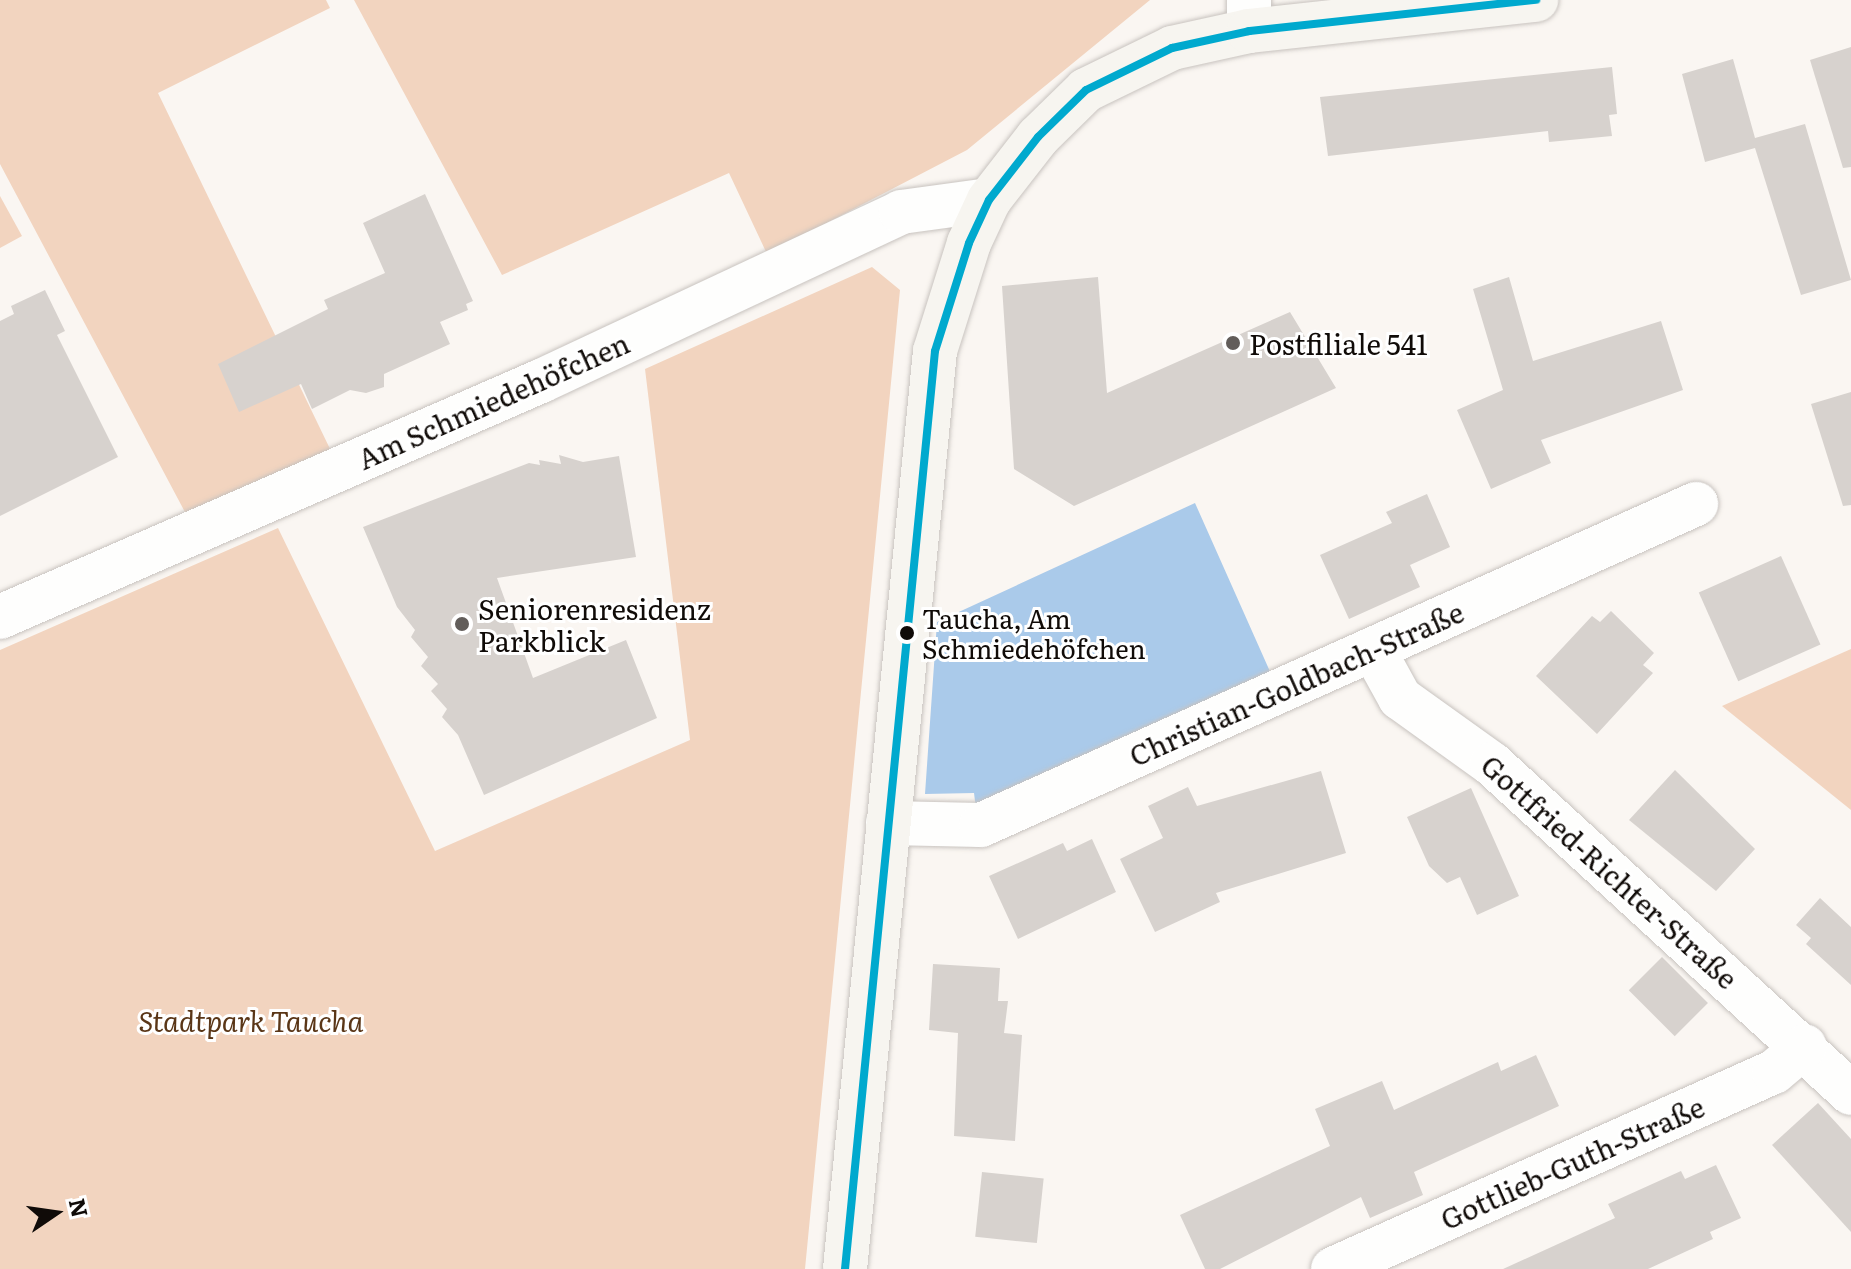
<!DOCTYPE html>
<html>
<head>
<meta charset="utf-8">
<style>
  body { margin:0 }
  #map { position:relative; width:1851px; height:1269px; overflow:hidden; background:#faf6f2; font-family:Literata,serif }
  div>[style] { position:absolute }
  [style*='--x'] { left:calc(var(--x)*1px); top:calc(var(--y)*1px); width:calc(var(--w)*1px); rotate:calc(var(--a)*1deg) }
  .green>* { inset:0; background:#f2d4bf }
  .water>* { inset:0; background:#aacaea }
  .building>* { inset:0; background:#d7d2ce; transform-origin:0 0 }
  .roads { filter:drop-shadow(0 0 2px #c8c3bf) drop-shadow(0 0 2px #c8c3bf) }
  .street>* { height:44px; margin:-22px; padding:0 22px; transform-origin:22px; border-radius:22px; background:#fefefd }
  .secondary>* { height:44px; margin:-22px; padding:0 22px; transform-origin:22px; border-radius:22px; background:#f7f5f0 }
  .bus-1>* { height:8px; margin:-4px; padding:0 4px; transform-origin:4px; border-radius:4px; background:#00a9ce }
  .dots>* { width:22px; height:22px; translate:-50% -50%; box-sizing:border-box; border:4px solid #fff; border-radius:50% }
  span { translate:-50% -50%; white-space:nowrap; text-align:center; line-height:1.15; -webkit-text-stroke:6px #fff; paint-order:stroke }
  .bus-label { font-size:26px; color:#100b08 }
  .left { translate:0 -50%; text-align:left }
  .poi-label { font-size:28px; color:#100b08 }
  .street-label { font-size:28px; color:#100b08 }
  .park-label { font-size:28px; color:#5a3617; font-style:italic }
  .north { position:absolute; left:16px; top:1173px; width:80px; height:80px; -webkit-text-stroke:6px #fff; paint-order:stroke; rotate:77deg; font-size:22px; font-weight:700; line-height:32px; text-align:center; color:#100b08 }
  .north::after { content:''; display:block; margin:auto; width:28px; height:36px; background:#100b08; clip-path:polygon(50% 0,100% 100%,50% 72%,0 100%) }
</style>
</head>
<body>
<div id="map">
  <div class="green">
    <i style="clip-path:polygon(0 0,326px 0,330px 8px,158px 93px,332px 453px,186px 514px,0 164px)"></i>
    <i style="clip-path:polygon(354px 0,1150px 0,967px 150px,767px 254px,729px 173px,502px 275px)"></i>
    <i style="clip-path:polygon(0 196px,22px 236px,0 248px)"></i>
    <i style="clip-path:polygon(872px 267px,900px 290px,805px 1269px,0 1269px,0 650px,278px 528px,435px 851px,690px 740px,645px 369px)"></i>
    <i style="clip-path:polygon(1851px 649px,1851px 810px,1722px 706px)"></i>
  </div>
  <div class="water">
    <i style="clip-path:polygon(1195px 503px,1272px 676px,976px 809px,974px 793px,925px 794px,937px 622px)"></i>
  </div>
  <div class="building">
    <i style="clip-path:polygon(1851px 47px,1851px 167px,1843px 168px,1810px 60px)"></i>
    <i style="clip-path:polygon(1733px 59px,1755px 138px,1805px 124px,1851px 280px,1801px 295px,1755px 148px,1705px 162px,1682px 74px)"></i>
    <i style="clip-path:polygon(1612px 67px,1617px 114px,1609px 115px,1612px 136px,1549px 142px,1548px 131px,1328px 156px,1320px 97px)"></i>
    <i style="clip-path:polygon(425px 194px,473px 301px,466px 304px,468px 310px,440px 322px,450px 344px,384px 374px,384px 387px,366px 393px,350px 390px,312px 409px,301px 384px,239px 412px,218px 364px,328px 309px,324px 300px,385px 273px,363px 223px)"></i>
    <i style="clip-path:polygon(1098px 277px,1107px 393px,1290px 312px,1336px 388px,1074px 506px,1014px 469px,1002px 286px)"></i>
    <i style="clip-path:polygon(1509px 277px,1533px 361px,1661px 321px,1683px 390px,1541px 440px,1551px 463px,1491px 489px,1457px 410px,1503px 390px,1473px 289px)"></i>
    <i style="clip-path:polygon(45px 290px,65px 331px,57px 335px,118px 457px,0 516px,0 321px,14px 314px,11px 306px)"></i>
    <i style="clip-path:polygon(1851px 392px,1851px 505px,1843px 506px,1811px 404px)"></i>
    <i style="clip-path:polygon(559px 455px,583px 462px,619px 456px,636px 557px,497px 578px,533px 678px,626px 640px,657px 718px,484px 795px,458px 735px,442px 717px,447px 709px,431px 691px,438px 684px,421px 666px,428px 657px,411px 637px,415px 630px,397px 607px,363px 527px,529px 463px,540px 465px,539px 460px,561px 464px)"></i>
    <i style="clip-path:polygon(1427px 494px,1450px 547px,1410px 565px,1420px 587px,1349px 619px,1320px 555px,1392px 523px,1386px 512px)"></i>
    <i style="left:1781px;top:556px;width:97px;height:90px;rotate:66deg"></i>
    <i style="clip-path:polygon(1611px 611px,1654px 653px,1643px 665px,1653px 673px,1597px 734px,1536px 676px,1592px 616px,1600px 622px)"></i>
    <i style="clip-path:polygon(1675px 770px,1755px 849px,1716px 891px,1629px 820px)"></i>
    <i style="clip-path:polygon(1321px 771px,1346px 853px,1216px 893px,1220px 902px,1155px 932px,1120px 859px,1163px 838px,1148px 806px,1188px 787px,1197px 806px)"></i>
    <i style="clip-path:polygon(1471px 788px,1519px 896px,1477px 915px,1460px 877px,1447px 883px,1429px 866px,1407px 817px)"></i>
    <i style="clip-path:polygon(1092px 839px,1116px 892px,1018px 939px,989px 876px,1063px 843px,1067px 851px)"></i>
    <i style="clip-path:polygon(1820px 898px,1851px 927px,1851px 985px,1806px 944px,1811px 938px,1796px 925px)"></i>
    <i style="left:1662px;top:957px;width:65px;height:47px;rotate:45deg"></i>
    <i style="clip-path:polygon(933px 964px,1000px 968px,998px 1001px,1008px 1001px,1004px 1033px,1022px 1035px,1015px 1141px,954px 1136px,958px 1033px,929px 1030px)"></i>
    <i style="clip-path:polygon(1536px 1055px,1559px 1106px,1414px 1172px,1423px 1195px,1370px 1218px,1361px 1197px,1220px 1269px,1205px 1269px,1180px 1215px,1330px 1146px,1315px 1109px,1382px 1081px,1394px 1110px,1498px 1062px,1501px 1071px)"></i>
    <i style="clip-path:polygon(1818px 1103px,1851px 1139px,1851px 1232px,1772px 1145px)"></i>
    <i style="clip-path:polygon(1716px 1165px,1741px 1218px,1710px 1232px,1713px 1239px,1648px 1269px,1503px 1269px,1615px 1218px,1608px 1204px,1681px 1171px,1685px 1179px)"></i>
    <i style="left:982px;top:1172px;width:62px;height:65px;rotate:6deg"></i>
  </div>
  <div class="roads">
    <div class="street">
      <i style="--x:1249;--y:31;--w:31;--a:-90"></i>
      <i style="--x:0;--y:617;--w:590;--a:-23.57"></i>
      <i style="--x:541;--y:381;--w:398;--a:-25.1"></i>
      <i style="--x:901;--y:212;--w:89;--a:-7.8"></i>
      <i style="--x:1373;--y:649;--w:56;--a:61.1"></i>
      <i style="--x:1400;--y:698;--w:113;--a:35.7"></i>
      <i style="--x:1492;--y:764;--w:487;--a:42.5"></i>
      <i style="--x:888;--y:823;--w:93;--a:1.2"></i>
      <i style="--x:981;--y:825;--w:784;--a:-24.18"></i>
      <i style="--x:1333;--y:1269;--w:483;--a:-24.1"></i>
      <i style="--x:1774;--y:1072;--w:40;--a:-40"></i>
    </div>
    <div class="secondary">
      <i style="--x:845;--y:1269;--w:922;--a:-84.4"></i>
      <i style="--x:935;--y:351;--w:113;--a:-72.5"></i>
      <i style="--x:969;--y:243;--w:47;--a:-65.1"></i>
      <i style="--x:989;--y:200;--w:80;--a:-52.1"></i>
      <i style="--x:1038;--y:137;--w:67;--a:-44.4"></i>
      <i style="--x:1086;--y:90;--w:96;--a:-26"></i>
      <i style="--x:1172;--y:48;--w:79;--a:-12.4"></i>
      <i style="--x:1249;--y:31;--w:289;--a:-6.2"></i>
    </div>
  </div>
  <div class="bus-1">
    <i style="--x:845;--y:1269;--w:922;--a:-84.4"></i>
    <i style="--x:935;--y:351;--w:113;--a:-72.5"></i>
    <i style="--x:969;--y:243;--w:47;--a:-65.1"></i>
    <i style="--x:989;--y:200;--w:80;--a:-52.1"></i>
    <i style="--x:1038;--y:137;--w:67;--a:-44.4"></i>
    <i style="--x:1086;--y:90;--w:96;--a:-26"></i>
    <i style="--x:1172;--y:48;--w:79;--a:-12.4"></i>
    <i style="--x:1249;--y:31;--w:289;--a:-6.2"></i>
  </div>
  <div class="dots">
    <i style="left:1233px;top:343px;background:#625d5a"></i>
    <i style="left:462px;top:624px;background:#625d5a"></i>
    <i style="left:907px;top:633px;background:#100b08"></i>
  </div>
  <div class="bus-label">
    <span class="left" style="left:922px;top:633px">Taucha, Am<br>Schmiedehöfchen</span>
  </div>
  <div class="poi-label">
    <span class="left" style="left:1249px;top:343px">Postfiliale 541</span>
    <span class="left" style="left:478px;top:624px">Seniorenresidenz<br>Parkblick</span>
  </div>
  <div class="street-label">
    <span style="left:493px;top:400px;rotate:-24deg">Am Schmiedehöfchen</span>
    <span style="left:1296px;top:683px;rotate:-24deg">Christian-Goldbach-Straße</span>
    <span style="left:1610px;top:871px;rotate:42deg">Gottfried-Richter-Straße</span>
    <span style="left:1572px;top:1162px;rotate:-24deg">Gottlieb-Guth-Straße</span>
  </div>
  <div class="park-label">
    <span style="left:251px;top:1020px">Stadtpark Taucha</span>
  </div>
  <div class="north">N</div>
</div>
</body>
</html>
